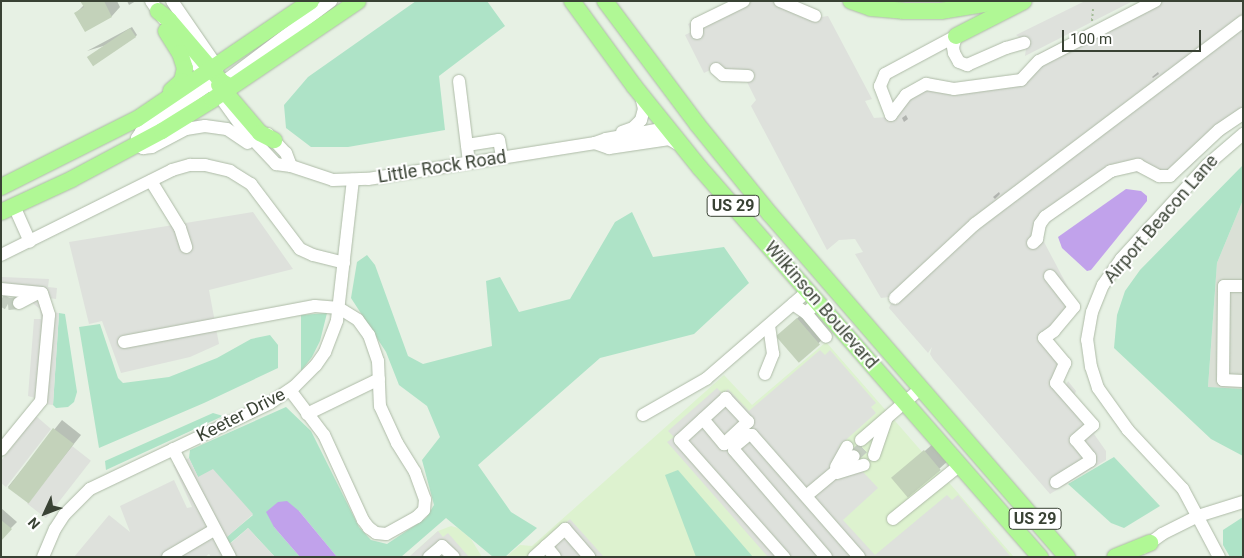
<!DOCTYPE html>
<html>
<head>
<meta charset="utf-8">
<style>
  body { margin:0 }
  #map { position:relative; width:1244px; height:558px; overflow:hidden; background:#e7f1e4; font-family:Roboto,sans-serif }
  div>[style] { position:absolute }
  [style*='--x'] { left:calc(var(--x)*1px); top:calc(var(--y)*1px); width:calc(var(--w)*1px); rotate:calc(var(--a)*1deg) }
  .commercial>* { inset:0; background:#ddf2cf }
  .industrial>* { inset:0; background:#dae0d6 }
  .green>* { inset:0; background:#aee3c7 }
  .parking>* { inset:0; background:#dee1dc; transform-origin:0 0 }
  .water>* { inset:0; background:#c1a2eb }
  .shadow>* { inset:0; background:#0003 }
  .building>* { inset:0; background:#c3d2ba; transform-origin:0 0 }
  .minor-tunnel>* { height:12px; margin-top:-6px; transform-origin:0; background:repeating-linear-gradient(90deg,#c4cec1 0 12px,transparent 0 18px) }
  .path>* { height:2px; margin-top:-1px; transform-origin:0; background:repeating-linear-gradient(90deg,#a5bc99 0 2.5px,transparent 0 5px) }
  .roads { filter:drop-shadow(0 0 1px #aebba7) drop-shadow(0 0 1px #aebba7) }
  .minor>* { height:12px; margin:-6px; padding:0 6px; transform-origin:6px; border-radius:6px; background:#fff }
  .major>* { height:16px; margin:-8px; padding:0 8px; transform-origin:8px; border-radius:8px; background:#b0f895 }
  span { translate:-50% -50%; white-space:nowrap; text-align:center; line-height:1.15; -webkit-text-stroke:4px #fff; paint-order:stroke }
  .shield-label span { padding:1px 4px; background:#fff; border:1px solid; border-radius:4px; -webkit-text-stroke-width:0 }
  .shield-label { font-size:16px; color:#394234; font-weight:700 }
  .street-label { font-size:18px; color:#394234 }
  .frame { position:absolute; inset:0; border:2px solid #394234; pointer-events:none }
  .north { position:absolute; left:20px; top:488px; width:50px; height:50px; -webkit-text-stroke:4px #fff; paint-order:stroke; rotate:227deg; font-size:14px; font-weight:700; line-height:20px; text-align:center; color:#394234 }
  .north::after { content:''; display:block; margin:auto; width:18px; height:22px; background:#394234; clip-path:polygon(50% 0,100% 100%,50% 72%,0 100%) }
  .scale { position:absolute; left:1062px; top:30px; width:139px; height:22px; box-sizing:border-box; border:2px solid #394234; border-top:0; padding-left:6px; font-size:15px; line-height:18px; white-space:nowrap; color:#394234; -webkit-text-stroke:4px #fff; paint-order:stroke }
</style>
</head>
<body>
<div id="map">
  <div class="commercial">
    <i style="clip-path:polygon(826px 342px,1014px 557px,506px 557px,520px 545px,532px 546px,724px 375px,752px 405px)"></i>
    <i style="clip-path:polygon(451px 526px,458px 528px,471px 539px,482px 557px,409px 557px,438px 531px)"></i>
  </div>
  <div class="industrial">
    <i style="clip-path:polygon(1243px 200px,1243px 389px,1208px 388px,1217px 263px)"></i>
  </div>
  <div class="green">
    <i style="clip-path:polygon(416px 1px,487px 1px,505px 26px,439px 76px,445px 130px,348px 147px,311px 147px,286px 128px,284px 105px,308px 77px)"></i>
    <i style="clip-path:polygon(1243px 165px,1243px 200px,1217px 263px,1208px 387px,1243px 389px,1243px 456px,1211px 439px,1114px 348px,1117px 315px,1125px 291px,1140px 270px)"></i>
    <i style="clip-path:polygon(632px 212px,653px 257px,724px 247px,749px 283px,694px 334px,600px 358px,478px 465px,511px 512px,537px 528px,505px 557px,493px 557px,446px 518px,401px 557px,337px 557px,299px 511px,274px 527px,300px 557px,275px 557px,248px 528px,228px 545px,224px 539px,253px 515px,198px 477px,189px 458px,190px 450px,286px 407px,311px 431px,359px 527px,371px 540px,387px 544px,426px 518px,434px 505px,422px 460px,440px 437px,427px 406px,399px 385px,386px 352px,351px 298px,357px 262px,367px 255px,375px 265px,408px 356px,423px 364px,492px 346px,486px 281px,500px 277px,519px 312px,570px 299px,615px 222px)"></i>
    <i style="clip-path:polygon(59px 313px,65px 314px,77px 392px,74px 402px,68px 407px,56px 408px,53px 405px)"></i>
    <i style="clip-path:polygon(327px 313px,320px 341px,312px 357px,301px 371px,301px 315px)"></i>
    <i style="clip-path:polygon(100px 324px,118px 378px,123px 383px,169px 377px,217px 358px,251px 339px,270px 335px,278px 345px,278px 368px,204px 403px,99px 448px,79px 327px)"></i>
    <i style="clip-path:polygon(213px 413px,223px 416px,106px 470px,105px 461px)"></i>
    <i style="clip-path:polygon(1114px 457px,1160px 506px,1124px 528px,1111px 523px,1068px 484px)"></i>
    <i style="clip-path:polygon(678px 470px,753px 557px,696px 557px,665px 475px)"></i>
    <i style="clip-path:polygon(1243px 517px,1243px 557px,1230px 557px,1223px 545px,1223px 530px)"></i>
  </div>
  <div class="parking">
    <i style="clip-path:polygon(733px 1px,795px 1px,814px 9px,821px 17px,828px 16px,872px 99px,865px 101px,874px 118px,887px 117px,933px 79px,956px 83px,1016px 75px,1038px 54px,1143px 1px,1243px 1px,1243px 121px,1214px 142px,1189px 168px,1174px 179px,1134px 172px,1120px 173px,1044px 226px,1042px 237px,1044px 242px,1079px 308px,1051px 339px,1072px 362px,1062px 385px,1065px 387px,1068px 381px,1076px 391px,1073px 398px,1099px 428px,1094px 434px,1106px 451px,1106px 460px,1050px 494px,933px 359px,930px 354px,932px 347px,928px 353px,889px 308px,892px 301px,889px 297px,881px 298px,855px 254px,863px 252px,855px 239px,839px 240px,827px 250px,751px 106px,756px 100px,747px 82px,712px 73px,710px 70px,704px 73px,685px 35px,691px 32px,688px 24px)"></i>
    <i style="clip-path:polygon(1085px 1px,1133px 1px,1025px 56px,1026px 48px,1022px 39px,1016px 35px)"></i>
    <i style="clip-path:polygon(253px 212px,293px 269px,209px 290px,219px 344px,190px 357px,121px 373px,102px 321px,89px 324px,69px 242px)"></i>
    <i style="clip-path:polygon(2px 277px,49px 279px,48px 287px,57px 288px,56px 299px,49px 298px,52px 312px,59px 313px,53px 405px,35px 403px,35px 398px,28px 396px,34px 319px,41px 319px,40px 309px,25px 297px,2px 296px)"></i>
    <i style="clip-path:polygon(820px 350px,825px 355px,830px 350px,876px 403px,871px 407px,876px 413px,839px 446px,878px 488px,843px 520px,875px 555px,947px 495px,952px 500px,958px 495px,1011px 557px,768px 557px,667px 442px,674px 437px,668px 431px,717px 388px,723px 394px,728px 389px,749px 411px)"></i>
    <i style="clip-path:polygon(36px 416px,51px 429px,6px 487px,1px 483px,1px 461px)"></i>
    <i style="left:72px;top:446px;width:24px;height:73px;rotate:38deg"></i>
    <i style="clip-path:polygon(189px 458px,198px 477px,213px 469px,253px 514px,225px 539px,229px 545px,248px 528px,275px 557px,211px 557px,209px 554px,205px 557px,74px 557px,109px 515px,130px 532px,120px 506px,174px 480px,187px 508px,192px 507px,173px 465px)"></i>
    <i style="clip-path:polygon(570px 519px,604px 557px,526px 557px)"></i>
    <i style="clip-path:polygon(438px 531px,443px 537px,448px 533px,469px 557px,409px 557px)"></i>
  </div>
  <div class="water">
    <i style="clip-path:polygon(1126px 189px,1141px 191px,1147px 196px,1147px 201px,1091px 270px,1087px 271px,1062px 248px,1058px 237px)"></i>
    <i style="clip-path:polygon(287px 501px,299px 511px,337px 557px,300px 557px,274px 527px,266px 512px,278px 502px)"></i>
  </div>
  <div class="shadow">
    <i style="clip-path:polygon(82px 1px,117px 1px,120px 7px,112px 16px,86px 30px,76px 13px,84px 5px)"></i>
    <i style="clip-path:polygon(127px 1px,136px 1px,129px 5px)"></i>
    <i style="clip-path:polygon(132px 27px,137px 35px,136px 36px,87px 51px)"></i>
    <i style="clip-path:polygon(1158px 72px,1159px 74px,1153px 78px,1152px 77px)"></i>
    <i style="clip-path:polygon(906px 115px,908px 119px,904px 122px,902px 118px)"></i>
    <i style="clip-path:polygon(999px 192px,1000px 194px,995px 199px,993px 197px)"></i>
    <i style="clip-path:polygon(806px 310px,828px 334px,800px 361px,787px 328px)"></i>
    <i style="clip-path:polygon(62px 420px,81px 435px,35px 493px,8px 487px)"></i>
    <i style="clip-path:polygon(934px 443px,949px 460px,909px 496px,902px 471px)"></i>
    <i style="clip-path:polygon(1px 508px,17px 522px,1px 538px)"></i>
  </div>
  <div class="building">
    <i style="clip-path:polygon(80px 1px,104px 1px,112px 17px,85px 32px,74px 13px,84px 7px)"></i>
    <i style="left:130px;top:28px;width:11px;height:52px;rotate:56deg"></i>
    <i style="left:797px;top:318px;width:35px;height:28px;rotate:49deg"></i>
    <i style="left:53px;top:428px;width:26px;height:75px;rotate:37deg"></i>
    <i style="left:924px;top:450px;width:26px;height:43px;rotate:50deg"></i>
    <i style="clip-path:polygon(1px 520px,12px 529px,1px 541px)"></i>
  </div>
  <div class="minor-tunnel">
    <i style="--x:1;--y:300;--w:8;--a:30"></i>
    <i style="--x:8;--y:304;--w:11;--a:-5"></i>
    <i style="--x:854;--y:456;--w:16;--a:-43"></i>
  </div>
  <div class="path">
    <i style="--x:1092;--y:21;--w:12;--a:-85"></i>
  </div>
  <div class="roads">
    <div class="minor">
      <i style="--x:151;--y:1;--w:21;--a:55"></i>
      <i style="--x:172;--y:1;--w:81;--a:55.5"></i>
      <i style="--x:780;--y:1;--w:38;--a:23"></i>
      <i style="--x:697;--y:33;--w:9;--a:-90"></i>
      <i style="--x:697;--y:24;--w:52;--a:-26.1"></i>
      <i style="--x:956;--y:36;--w:11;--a:105"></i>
      <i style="--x:953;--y:47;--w:6;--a:81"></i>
      <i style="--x:954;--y:53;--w:10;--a:61"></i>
      <i style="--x:959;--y:62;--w:9;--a:21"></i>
      <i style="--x:967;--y:65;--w:43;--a:-23.6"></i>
      <i style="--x:1006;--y:48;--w:19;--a:-16"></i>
      <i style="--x:187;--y:51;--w:97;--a:54.2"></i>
      <i style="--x:244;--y:130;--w:47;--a:46.7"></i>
      <i style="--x:276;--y:164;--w:15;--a:8"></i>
      <i style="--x:291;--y:166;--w:44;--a:18.4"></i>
      <i style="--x:333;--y:180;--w:35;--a:-2"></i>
      <i style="--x:368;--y:179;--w:230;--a:-9"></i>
      <i style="--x:595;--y:143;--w:12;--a:-20"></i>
      <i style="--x:606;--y:139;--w:62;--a:-10.2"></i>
      <i style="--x:716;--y:69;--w:9;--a:41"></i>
      <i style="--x:723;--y:75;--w:25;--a:2"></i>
      <i style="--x:217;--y:79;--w:93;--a:145.1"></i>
      <i style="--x:141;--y:132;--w:7;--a:124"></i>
      <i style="--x:137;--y:138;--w:7;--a:98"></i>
      <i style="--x:136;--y:145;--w:8;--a:23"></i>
      <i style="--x:143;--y:148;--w:9;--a:-6"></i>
      <i style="--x:152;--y:147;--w:38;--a:-28"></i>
      <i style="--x:186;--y:129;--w:19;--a:-9"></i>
      <i style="--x:205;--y:126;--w:22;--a:8"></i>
      <i style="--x:227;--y:129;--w:25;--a:34"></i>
      <i style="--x:459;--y:81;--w:82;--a:83"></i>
      <i style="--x:217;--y:87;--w:143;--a:-37"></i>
      <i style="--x:891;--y:115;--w:25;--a:-53"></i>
      <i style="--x:906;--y:95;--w:23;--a:-29"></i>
      <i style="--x:926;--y:84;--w:28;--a:10"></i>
      <i style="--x:954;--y:89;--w:68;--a:-7.7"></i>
      <i style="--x:1021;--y:80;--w:26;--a:-47"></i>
      <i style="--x:1039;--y:61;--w:131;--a:-27.3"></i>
      <i style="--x:891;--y:115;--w:31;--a:-111"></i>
      <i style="--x:880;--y:86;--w:13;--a:-67"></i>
      <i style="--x:885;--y:74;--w:81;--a:-28.2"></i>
      <i style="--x:622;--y:132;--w:12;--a:-20"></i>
      <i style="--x:633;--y:128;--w:11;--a:-45"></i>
      <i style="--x:641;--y:120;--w:11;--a:-75"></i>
      <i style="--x:644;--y:109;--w:13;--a:-103"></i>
      <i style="--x:268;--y:134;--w:26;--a:47"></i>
      <i style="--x:286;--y:153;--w:14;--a:69"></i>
      <i style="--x:595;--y:143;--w:15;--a:20"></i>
      <i style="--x:609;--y:148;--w:61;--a:-8.5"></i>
      <i style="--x:669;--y:139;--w:14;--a:30"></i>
      <i style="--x:467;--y:145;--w:32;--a:-9"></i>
      <i style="--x:499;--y:140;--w:17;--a:80"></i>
      <i style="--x:151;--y:181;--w:55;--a:58.3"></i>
      <i style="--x:180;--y:228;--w:20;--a:72"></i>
      <i style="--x:14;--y:206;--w:39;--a:66"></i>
      <i style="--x:1033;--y:243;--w:6;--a:-45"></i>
      <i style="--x:1037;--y:239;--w:15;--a:-79"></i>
      <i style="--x:1040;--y:224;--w:9;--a:-54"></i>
      <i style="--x:1045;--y:217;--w:80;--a:-34.9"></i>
      <i style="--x:1111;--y:171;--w:28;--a:-13"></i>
      <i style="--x:1138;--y:165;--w:24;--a:28"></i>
      <i style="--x:1159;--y:176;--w:11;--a:0"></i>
      <i style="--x:1170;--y:176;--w:67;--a:-43.2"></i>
      <i style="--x:1219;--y:130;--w:29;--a:-34"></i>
      <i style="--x:1;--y:255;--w:191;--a:-26.4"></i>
      <i style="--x:172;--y:170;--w:19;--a:-16"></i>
      <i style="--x:190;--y:165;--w:15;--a:0"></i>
      <i style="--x:205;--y:165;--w:26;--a:13"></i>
      <i style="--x:230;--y:171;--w:25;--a:32"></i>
      <i style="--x:251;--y:184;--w:81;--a:53"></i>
      <i style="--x:300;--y:249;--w:14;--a:25"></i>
      <i style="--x:313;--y:255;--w:32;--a:14"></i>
      <i style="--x:1050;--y:276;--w:39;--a:52"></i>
      <i style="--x:1074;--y:307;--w:31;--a:130"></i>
      <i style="--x:1054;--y:331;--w:12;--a:145"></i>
      <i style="--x:1044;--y:338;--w:33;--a:50"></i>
      <i style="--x:1065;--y:363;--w:22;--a:114"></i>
      <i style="--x:1056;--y:383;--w:56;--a:48.6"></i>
      <i style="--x:1093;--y:425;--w:23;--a:139"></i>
      <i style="--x:1076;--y:440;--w:22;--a:51"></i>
      <i style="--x:1090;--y:457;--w:4;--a:90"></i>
      <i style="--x:1090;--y:461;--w:40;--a:148"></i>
      <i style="--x:1243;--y:286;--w:19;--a:180"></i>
      <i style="--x:1224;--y:286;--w:94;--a:90.6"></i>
      <i style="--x:1223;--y:380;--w:20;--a:3"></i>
      <i style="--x:1;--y:289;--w:41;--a:5.6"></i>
      <i style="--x:42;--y:293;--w:23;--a:72"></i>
      <i style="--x:49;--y:315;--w:86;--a:95.3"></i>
      <i style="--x:41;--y:401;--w:63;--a:129.2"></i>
      <i style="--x:895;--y:298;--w:109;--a:-42.8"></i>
      <i style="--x:975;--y:224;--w:336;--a:-37.1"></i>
      <i style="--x:19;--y:303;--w:21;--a:-28"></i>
      <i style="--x:793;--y:304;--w:16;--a:35"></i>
      <i style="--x:806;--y:313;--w:16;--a:-43"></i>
      <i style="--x:806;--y:313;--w:31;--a:50"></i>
      <i style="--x:124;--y:342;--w:194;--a:-10.7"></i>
      <i style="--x:315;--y:306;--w:24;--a:5"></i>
      <i style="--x:339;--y:308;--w:22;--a:32"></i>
      <i style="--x:358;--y:320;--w:19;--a:54"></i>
      <i style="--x:369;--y:335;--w:28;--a:71"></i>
      <i style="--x:378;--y:361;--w:45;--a:87.5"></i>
      <i style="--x:380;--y:406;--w:41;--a:65.3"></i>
      <i style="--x:397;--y:443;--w:34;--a:58"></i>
      <i style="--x:415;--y:472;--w:29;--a:70"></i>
      <i style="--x:425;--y:499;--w:11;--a:95"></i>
      <i style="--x:424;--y:510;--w:10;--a:135"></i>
      <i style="--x:417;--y:517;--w:35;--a:151"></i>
      <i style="--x:386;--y:534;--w:10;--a:-174"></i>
      <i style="--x:376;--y:533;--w:9;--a:-144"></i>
      <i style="--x:369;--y:528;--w:10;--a:-127"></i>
      <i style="--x:363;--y:520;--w:94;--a:-114.6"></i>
      <i style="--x:324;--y:435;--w:56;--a:-127.1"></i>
      <i style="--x:765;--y:374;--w:22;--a:-68"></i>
      <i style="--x:773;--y:354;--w:28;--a:-98"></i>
      <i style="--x:307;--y:414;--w:80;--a:-25.9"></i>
      <i style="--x:643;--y:415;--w:73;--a:-29.7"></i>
      <i style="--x:706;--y:379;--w:135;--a:-40.8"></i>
      <i style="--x:703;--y:419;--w:33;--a:50"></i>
      <i style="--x:724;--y:444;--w:33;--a:-43"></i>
      <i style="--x:748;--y:422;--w:33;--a:-133"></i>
      <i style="--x:726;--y:398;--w:62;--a:137.6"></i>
      <i style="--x:680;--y:440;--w:157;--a:48.4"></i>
      <i style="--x:861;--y:440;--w:78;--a:-40.8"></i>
      <i style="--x:173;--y:449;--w:122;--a:62.2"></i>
      <i style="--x:874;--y:455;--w:39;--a:-71"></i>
      <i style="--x:836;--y:467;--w:23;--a:-61"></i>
      <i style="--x:837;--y:473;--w:28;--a:-17"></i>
      <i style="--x:806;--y:496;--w:62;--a:-39.8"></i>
      <i style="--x:893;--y:519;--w:86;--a:-38.9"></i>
      <i style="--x:546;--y:546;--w:14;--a:51"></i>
      <i style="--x:1143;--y:548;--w:24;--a:-36"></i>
      <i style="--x:1162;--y:534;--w:40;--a:-26.6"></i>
      <i style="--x:1198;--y:516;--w:47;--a:-17.3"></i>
      <i style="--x:43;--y:557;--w:30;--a:-67"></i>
      <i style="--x:55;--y:529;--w:17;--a:-57"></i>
      <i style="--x:64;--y:515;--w:37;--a:-45"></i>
      <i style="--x:90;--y:489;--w:199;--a:-25.5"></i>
      <i style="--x:270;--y:403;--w:29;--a:-34"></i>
      <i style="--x:294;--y:387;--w:31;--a:-45"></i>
      <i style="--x:316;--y:365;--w:16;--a:-55"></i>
      <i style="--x:325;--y:352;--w:34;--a:-69"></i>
      <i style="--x:337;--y:320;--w:141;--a:-83.5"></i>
      <i style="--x:168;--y:557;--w:53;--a:-30.4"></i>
      <i style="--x:429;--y:557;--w:17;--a:-40"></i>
      <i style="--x:442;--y:546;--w:16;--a:43"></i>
      <i style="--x:534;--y:557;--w:42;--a:-42.1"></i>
      <i style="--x:565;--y:529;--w:37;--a:49"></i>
      <i style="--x:826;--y:557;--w:141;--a:-130.7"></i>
      <i style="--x:734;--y:450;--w:4;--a:-76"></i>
      <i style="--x:735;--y:446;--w:17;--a:-40"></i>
      <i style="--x:748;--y:435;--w:4;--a:0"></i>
      <i style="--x:752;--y:435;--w:162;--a:48.7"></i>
      <i style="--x:1219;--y:557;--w:77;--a:-117.9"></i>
      <i style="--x:1183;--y:489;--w:81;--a:-133"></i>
      <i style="--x:1128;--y:430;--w:52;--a:-125.5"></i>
      <i style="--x:1098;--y:388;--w:22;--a:-108"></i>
      <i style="--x:1091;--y:367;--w:27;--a:-98"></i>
      <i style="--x:1087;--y:340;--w:28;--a:-80"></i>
      <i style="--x:1092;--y:312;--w:29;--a:-68"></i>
      <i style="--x:1103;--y:285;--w:32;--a:-55"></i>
      <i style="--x:1121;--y:259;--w:127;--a:-47.5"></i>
      <i style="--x:1207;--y:165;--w:48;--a:-40.7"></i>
    </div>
    <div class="major">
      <i style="--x:572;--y:1;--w:105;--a:53.9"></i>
      <i style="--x:634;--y:86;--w:105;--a:51.2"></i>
      <i style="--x:700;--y:168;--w:517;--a:48.85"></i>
      <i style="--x:605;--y:1;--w:154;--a:53.2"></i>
      <i style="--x:697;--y:124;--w:116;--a:51"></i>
      <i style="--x:770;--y:214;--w:454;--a:49.1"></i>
      <i style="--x:851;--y:1;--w:21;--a:19"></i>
      <i style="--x:871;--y:8;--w:32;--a:5"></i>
      <i style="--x:903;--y:11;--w:38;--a:0"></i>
      <i style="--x:941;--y:11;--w:62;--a:-9.3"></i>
      <i style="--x:158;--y:11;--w:14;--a:39"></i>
      <i style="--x:169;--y:20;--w:82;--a:49.5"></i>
      <i style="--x:222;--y:82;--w:10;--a:29"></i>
      <i style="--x:166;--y:31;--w:26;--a:58"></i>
      <i style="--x:180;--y:53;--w:16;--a:72"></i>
      <i style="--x:185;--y:68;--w:13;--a:103"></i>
      <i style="--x:182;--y:81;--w:15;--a:138"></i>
      <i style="--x:956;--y:36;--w:76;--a:-27.2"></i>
      <i style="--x:219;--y:85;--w:63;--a:49.5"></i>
      <i style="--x:260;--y:133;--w:16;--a:27"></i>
      <i style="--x:1;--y:187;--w:152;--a:-26.6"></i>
      <i style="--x:137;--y:119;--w:210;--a:-34.1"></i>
      <i style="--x:1;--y:212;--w:78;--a:-24.9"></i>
      <i style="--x:72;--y:179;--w:102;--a:-28.1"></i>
      <i style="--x:162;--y:131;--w:59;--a:-31.8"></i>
      <i style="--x:212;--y:100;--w:176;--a:-34.1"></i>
      <i style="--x:1115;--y:557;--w:38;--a:-22"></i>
    </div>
  </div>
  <div class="shield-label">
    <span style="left:733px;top:206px">US 29</span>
    <span style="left:1035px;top:519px">US 29</span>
  </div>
  <div class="street-label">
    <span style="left:442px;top:167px;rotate:-9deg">Little Rock Road</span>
    <span style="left:1161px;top:219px;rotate:-49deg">Airport Beacon Lane</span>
    <span style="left:821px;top:305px;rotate:49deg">Wilkinson Boulevard</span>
    <span style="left:241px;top:415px;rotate:-27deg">Keeter Drive</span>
  </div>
  <div class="frame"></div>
  <div class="north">N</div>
  <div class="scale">100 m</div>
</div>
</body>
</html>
